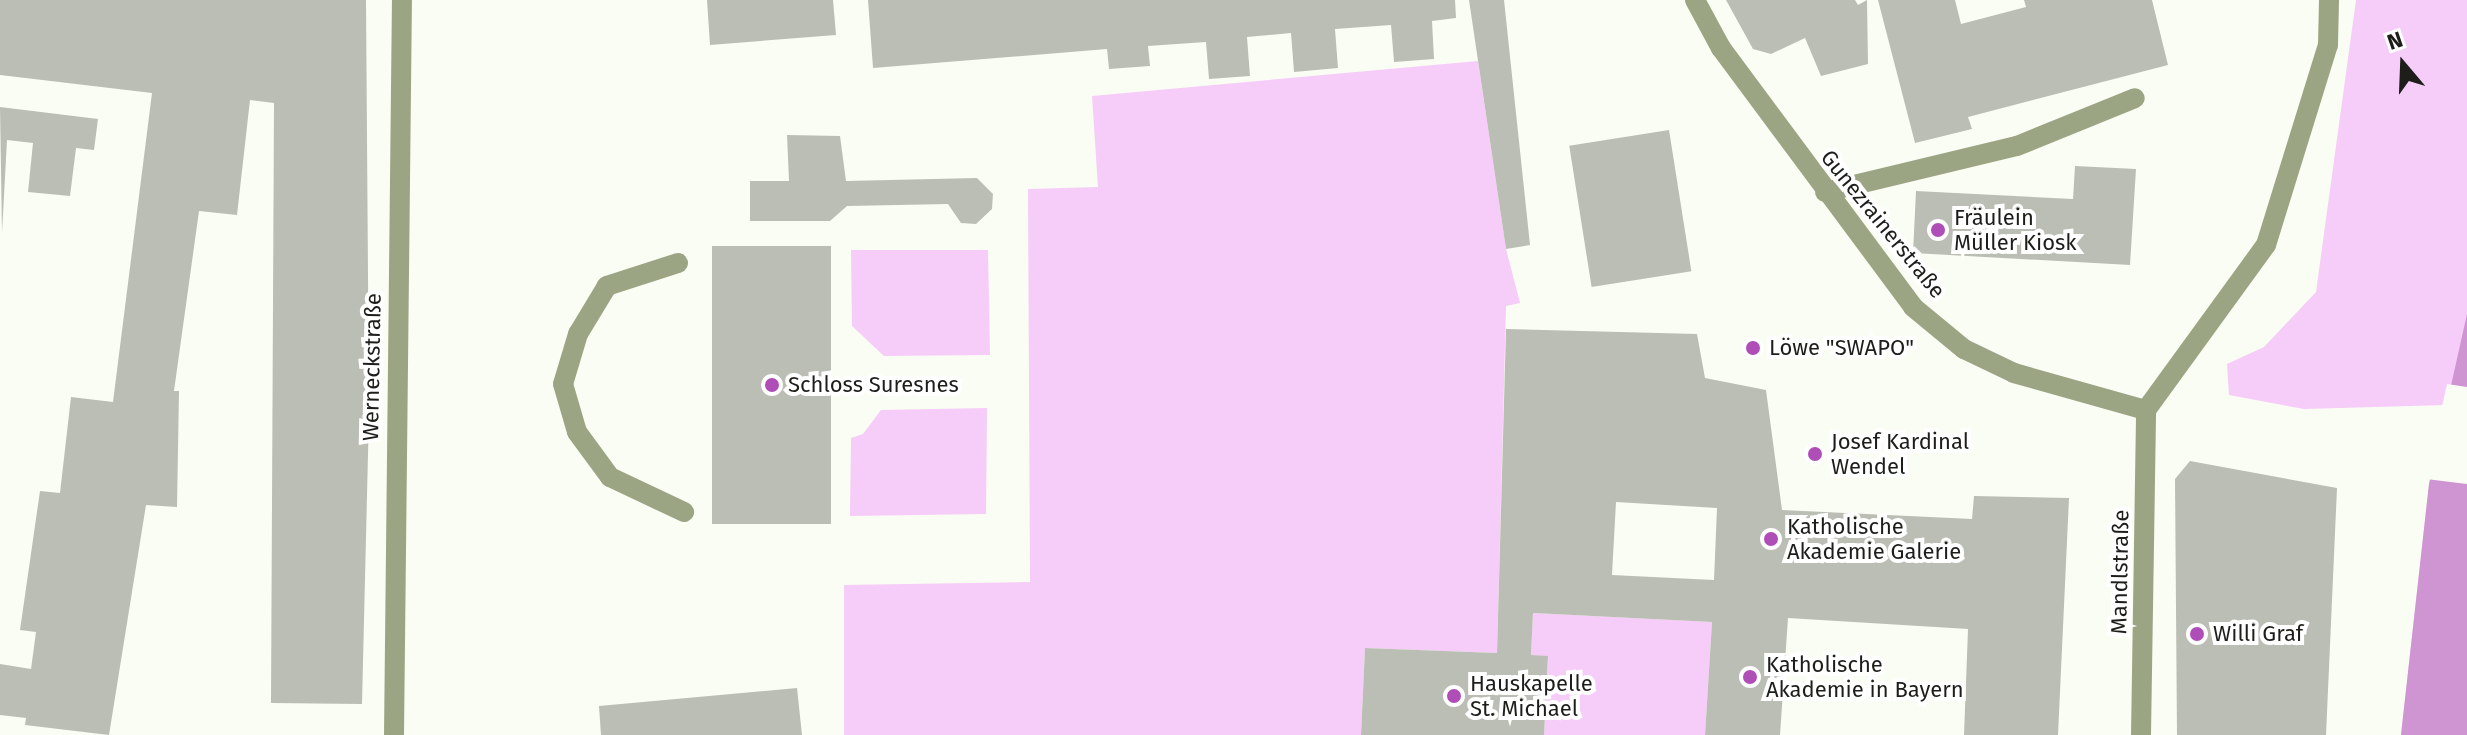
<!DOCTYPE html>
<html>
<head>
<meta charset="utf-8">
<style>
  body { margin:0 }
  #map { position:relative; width:2467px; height:735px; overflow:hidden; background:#fafdf3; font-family:"Fira Sans",sans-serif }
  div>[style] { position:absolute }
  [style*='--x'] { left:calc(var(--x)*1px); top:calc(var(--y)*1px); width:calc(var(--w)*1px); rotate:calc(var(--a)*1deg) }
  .green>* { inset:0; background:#f6ccf8 }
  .water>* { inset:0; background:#cf94d2 }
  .pier>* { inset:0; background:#fafdf3 }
  .building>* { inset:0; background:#bbbeb4; transform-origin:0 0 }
  .service>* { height:20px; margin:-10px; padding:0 10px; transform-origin:10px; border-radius:10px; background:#9ca583 }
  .minor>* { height:20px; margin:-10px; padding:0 10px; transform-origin:10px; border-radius:10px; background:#9ca583 }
  .dots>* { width:22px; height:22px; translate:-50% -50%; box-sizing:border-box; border:4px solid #fff; border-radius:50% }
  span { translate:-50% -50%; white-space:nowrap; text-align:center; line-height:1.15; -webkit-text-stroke:8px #fff; paint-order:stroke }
  .poi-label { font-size:22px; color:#1d1e1a }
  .left { translate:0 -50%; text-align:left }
  .street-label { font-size:22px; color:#1d1e1a }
  .north { position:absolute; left:2363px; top:24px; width:80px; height:80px; -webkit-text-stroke:6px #fff; paint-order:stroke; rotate:341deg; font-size:22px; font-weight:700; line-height:32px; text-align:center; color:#1d1e1a }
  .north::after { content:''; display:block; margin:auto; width:28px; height:36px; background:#1d1e1a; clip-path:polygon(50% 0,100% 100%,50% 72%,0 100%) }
</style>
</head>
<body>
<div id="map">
  <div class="green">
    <i style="clip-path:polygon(2356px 0,2467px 0,2467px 735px,2401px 735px,2429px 484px,2446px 405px,2304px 409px,2229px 395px,2227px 364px,2264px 347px,2316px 292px)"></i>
    <i style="clip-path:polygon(1478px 61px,1506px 249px,1520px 303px,1506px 306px,1497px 653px,1365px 648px,1361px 735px,844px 735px,844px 585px,1030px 582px,1028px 189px,1098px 187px,1092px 96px)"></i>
    <i style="clip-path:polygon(851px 250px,988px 250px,990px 355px,884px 356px,852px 326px)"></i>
    <i style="clip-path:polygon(987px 408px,986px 514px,850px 516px,851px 438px,863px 434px,881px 410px)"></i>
    <i style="clip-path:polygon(1533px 613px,1712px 622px,1705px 735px,1544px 735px,1548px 657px,1531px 655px)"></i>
  </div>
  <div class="water">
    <i style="clip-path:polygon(2467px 314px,2467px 735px,2401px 735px,2429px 484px)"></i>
  </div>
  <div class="pier">
    <i style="clip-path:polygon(2447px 384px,2467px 387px,2467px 484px,2426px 479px)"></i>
  </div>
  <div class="building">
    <i style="clip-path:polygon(0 0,366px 0,369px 413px,362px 704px,271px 703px,274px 103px,250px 100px,237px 215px,199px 211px,174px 391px,179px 391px,177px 507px,146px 505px,109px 735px,25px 725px,26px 718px,0 715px,0 664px,31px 669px,36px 632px,20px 630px,40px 491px,60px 493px,71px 397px,113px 402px,152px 93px,0 75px)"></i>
    <i style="clip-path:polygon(707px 0,833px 0,836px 35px,710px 45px)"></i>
    <i style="clip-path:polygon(868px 0,1455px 0,1456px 18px,1432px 21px,1434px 59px,1394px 62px,1391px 25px,1335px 29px,1338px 68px,1294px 72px,1291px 33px,1247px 37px,1250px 76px,1209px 79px,1206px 42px,1148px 46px,1150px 66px,1109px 69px,1107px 49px,873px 68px)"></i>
    <i style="clip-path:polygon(1469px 0,1504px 0,1530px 245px,1506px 249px)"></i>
    <i style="clip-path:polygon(1726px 0,1855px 0,1858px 5px,1867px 0,1868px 64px,1821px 76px,1805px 38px,1771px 54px,1753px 49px)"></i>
    <i style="clip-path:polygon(1878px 0,1955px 0,1961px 24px,2026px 7px,2024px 0,2152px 0,2168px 65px,1968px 117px,1972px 129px,1915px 143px)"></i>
    <i style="clip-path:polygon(0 107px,98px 119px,94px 150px,76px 148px,70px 196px,28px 192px,33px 143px,7px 140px,2px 233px)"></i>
    <i style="left:1669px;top:130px;width:143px;height:101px;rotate:81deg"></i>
    <i style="clip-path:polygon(787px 135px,840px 136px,846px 181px,977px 178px,993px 194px,992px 209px,976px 224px,961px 223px,948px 204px,847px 206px,830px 221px,750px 221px,750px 181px,789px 181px)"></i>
    <i style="clip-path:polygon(2075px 166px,2136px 169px,2130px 265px,1913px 253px,1916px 191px,2073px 199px)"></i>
    <i style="left:712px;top:246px;width:119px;height:278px"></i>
    <i style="clip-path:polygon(evenodd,1506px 329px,1697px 334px,1705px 378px,1766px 390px,1782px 510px,1972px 519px,1974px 496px,2069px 498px,2058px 735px,1964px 735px,1968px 629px,1788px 618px,1780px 735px,1705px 735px,1712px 622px,1533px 613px,1531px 655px,1548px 656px,1544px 735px,1361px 735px,1365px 648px,1497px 653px,1506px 329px,1616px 502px,1717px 508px,1714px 580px,1612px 575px,1616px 502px)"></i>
    <i style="clip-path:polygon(2190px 461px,2337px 488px,2326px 735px,2177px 735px,2175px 479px)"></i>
    <i style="clip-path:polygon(797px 688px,802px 735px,601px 735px,599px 706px)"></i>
  </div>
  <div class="service">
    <i style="--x:1825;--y:192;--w:197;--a:-13.5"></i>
    <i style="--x:2017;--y:146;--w:127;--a:-22.1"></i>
    <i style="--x:678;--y:263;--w:75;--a:162.1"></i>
    <i style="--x:607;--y:286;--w:56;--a:121.1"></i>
    <i style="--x:578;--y:334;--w:52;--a:106.7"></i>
    <i style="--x:563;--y:384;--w:50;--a:73.7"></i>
    <i style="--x:577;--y:432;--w:56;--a:53.7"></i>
    <i style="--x:610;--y:477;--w:82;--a:25.3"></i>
  </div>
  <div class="minor">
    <i style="--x:1695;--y:0;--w:55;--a:61.6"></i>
    <i style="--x:1721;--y:48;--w:322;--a:53.4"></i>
    <i style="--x:1913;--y:307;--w:66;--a:39.5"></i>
    <i style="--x:1964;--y:349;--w:55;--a:25.6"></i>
    <i style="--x:2014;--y:373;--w:137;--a:15.7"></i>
    <i style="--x:2146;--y:410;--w:204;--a:-54"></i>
    <i style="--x:2266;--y:245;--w:209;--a:-72.8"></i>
    <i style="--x:2328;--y:45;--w:45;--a:-88.7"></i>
    <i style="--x:394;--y:735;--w:735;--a:-89.38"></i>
    <i style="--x:2141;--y:735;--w:325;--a:-89.1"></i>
  </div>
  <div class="dots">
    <i style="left:1938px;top:230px;background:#af4eb7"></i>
    <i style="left:1753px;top:348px;background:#af4eb7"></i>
    <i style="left:772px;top:385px;background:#af4eb7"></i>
    <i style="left:1815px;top:454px;background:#af4eb7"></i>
    <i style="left:1771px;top:539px;background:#af4eb7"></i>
    <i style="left:2197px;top:634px;background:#af4eb7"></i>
    <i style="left:1750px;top:677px;background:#af4eb7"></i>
    <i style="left:1454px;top:696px;background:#af4eb7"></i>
  </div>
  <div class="poi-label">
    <span class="left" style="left:1954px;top:230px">Fräulein<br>Müller Kiosk</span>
    <span class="left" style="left:1769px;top:348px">Löwe "SWAPO"</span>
    <span class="left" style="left:788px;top:385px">Schloss Suresnes</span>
    <span class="left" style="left:1831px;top:454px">Josef Kardinal<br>Wendel</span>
    <span class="left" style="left:1787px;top:539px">Katholische<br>Akademie Galerie</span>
    <span class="left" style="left:2213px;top:634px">Willi Graf</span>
    <span class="left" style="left:1766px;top:677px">Katholische<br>Akademie in Bayern</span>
    <span class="left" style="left:1470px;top:696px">Hauskapelle<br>St. Michael</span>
  </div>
  <div class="street-label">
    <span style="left:1883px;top:224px;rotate:51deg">Gunezrainerstraße</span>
    <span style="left:372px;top:367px;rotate:-89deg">Werneckstraße</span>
    <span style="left:2120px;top:572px;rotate:-89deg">Mandlstraße</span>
  </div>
  <div class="north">N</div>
</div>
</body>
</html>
